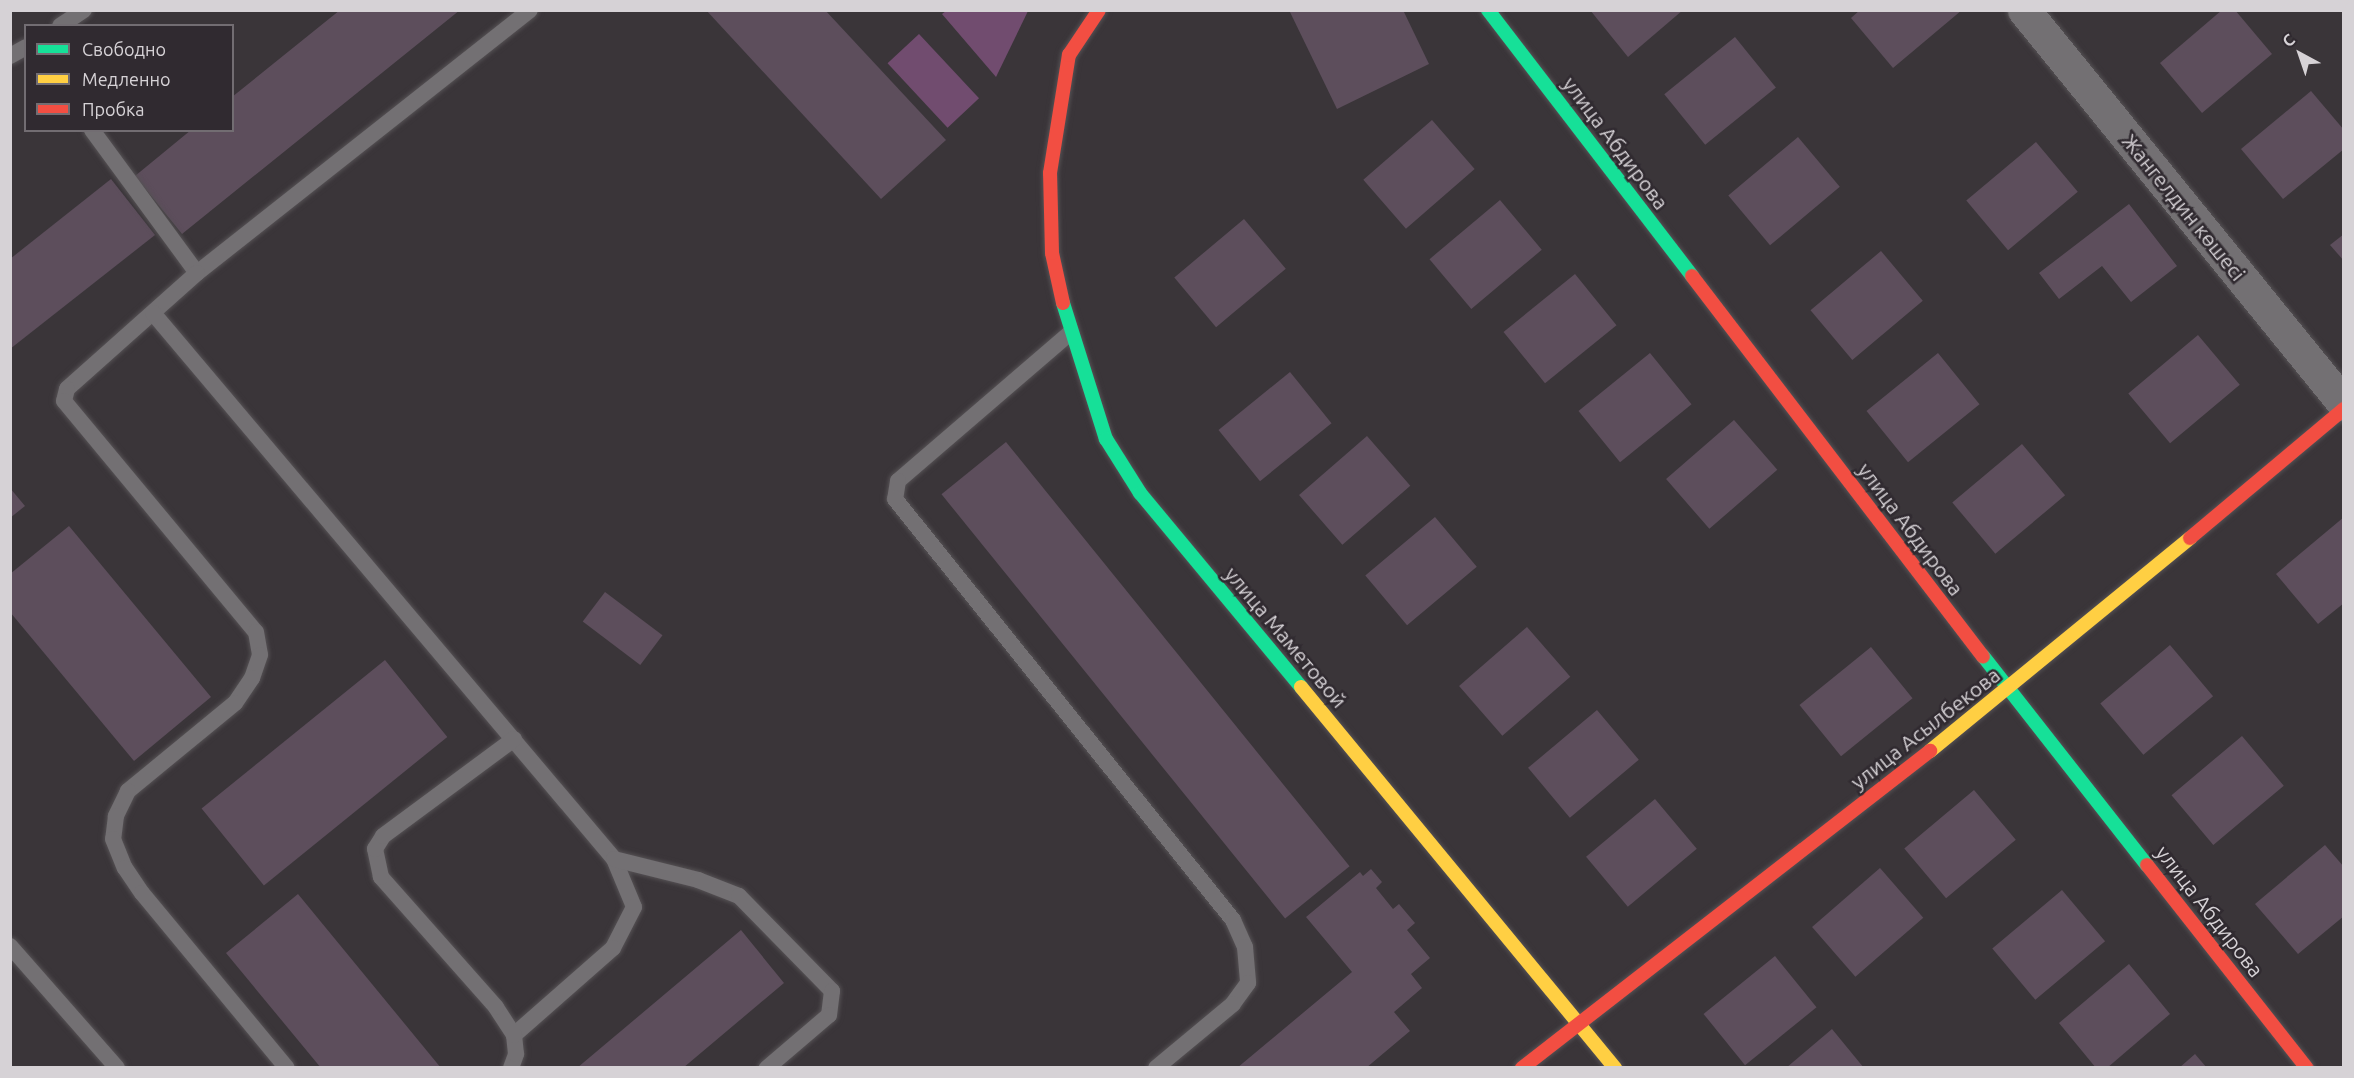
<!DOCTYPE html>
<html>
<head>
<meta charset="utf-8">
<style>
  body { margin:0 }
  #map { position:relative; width:2354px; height:1078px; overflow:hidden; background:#3a3539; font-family:Ubuntu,sans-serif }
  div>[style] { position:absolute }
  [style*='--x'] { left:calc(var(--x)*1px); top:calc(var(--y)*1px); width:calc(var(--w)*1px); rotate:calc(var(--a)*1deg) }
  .green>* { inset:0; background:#714c6f; transform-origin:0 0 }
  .building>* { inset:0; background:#5d4e5c; transform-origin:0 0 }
  .roads { filter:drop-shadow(0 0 2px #555154) drop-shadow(0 0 2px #555154) }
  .lane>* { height:16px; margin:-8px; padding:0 8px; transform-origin:8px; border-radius:8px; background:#737073 }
  .street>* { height:33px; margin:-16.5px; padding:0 16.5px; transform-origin:16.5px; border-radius:16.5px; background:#737073 }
  .fast>* { height:14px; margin:-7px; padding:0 7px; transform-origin:7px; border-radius:7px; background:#16e098 }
  .slow>* { height:14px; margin:-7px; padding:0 7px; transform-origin:7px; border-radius:7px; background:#ffcf43 }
  .jam>* { height:14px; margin:-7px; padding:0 7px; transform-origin:7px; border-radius:7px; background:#f24e42 }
  span { translate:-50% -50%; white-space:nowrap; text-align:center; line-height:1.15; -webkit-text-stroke:5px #302a30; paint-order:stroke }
  .street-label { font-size:21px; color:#d6d2d6 }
  .frame { position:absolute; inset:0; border:12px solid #d6d2d6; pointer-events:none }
  .legend { position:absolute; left:24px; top:24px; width:210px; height:108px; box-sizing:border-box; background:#302a30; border:2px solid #726d72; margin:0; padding:8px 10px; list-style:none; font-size:18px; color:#d6d2d6 }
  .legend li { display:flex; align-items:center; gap:12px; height:30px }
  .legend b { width:30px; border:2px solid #726d72 }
  .north { position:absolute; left:2270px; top:24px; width:60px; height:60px; -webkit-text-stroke:4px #302a30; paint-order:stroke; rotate:320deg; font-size:16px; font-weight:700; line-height:24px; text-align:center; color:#d6d2d6 }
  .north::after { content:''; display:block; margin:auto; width:21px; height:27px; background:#d6d2d6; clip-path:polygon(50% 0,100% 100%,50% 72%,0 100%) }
</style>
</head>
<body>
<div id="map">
  <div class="green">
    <i style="clip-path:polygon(946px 11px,1028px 11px,996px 77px,942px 14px)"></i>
    <i style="left:919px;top:34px;width:88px;height:43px;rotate:47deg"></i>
  </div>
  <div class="building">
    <i style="clip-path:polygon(340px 10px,460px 10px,182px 234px,135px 176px,191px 130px,232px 130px,232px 97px)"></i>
    <i style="clip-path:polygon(706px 10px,825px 10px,946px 140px,881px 199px)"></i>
    <i style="clip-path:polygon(1289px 10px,1403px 10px,1429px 64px,1337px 109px)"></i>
    <i style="clip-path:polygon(1590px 10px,1683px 10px,1628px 57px)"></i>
    <i style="clip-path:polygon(1860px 10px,1962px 10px,1893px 68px,1851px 18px)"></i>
    <i style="clip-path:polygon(2222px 10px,2235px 10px,2272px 54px,2202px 113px,2160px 63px)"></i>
    <i style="left:1735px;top:37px;width:65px;height:91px;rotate:51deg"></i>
    <i style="clip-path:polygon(2311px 91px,2344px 130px,2344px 149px,2283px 199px,2241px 149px)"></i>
    <i style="left:1432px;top:120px;width:65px;height:91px;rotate:49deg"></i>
    <i style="left:1798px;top:137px;width:65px;height:91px;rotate:50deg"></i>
    <i style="left:2036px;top:142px;width:65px;height:91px;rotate:50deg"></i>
    <i style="clip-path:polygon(111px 179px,155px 235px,10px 349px,10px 259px)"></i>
    <i style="left:1500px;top:200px;width:65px;height:92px;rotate:50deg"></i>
    <i style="clip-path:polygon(2129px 204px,2177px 266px,2131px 302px,2102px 266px,2059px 299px,2039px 273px)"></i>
    <i style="left:1244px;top:219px;width:65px;height:91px;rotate:50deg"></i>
    <i style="clip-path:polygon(2344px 234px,2344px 261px,2330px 245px)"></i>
    <i style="left:1881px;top:251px;width:65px;height:92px;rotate:50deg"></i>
    <i style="left:1575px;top:274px;width:66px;height:92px;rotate:51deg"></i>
    <i style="left:2198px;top:335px;width:65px;height:91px;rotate:50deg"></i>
    <i style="left:1650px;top:353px;width:66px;height:92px;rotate:51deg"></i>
    <i style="left:1938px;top:353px;width:66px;height:92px;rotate:51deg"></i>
    <i style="left:1290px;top:372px;width:66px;height:92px;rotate:51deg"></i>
    <i style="left:1734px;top:420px;width:66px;height:90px;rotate:49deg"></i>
    <i style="left:1367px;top:436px;width:66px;height:90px;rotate:49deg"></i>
    <i style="left:1006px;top:442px;width:546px;height:83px;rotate:51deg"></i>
    <i style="left:2022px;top:444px;width:67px;height:91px;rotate:50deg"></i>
    <i style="clip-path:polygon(10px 488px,25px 506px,10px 518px)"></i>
    <i style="left:1435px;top:517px;width:65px;height:91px;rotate:50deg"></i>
    <i style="clip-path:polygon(2344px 517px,2344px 603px,2318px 624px,2276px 574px)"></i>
    <i style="clip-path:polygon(69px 526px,211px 697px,134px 761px,10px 612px,10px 574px)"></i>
    <i style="left:605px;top:592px;width:72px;height:37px;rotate:37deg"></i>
    <i style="left:1527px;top:627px;width:66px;height:90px;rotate:49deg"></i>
    <i style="left:2170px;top:645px;width:67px;height:91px;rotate:50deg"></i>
    <i style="left:1871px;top:647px;width:66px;height:92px;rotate:51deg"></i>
    <i style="left:385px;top:660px;width:99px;height:236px;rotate:51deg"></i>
    <i style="left:1597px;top:710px;width:65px;height:90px;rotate:50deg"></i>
    <i style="left:2242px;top:736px;width:65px;height:92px;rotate:50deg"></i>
    <i style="left:1974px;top:790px;width:65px;height:91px;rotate:50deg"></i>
    <i style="left:1655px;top:799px;width:65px;height:90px;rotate:50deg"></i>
    <i style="clip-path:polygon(2325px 845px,2344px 867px,2344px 916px,2298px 954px,2255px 904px)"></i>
    <i style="left:1880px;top:868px;width:66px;height:90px;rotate:49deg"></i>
    <i style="clip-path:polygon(1371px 869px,1382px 882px,1376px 888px,1393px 909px,1399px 904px,1415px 923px,1407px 930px,1430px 958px,1411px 974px,1422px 988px,1394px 1012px,1410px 1031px,1366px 1068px,1237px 1068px,1352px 972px,1306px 917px,1360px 872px,1363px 876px)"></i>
    <i style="left:2062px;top:890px;width:67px;height:91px;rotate:50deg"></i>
    <i style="clip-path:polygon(298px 894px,441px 1068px,321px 1068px,226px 953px)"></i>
    <i style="clip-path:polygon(741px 930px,784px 983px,683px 1068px,577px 1068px)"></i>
    <i style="left:1775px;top:956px;width:66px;height:92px;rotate:51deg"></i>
    <i style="clip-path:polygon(2129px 964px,2170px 1014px,2107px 1068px,2096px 1068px,2059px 1023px)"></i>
    <i style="clip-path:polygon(1832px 1029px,1864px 1068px,1786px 1068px)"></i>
    <i style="clip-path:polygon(2195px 1054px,2207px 1068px,2179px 1068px)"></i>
  </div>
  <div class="roads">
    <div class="lane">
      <i style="--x:60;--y:26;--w:29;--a:-34"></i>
      <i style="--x:10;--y:56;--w:18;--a:-29"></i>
      <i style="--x:92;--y:130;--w:177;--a:53.7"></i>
      <i style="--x:197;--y:273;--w:424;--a:-38.3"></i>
      <i style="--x:197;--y:273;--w:174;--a:138.3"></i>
      <i style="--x:67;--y:389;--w:12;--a:104"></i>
      <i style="--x:64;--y:401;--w:300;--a:50.3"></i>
      <i style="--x:256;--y:632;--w:23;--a:80"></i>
      <i style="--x:260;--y:655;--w:24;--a:109"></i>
      <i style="--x:252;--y:678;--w:30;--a:124"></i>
      <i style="--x:235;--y:703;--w:139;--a:140.6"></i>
      <i style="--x:128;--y:791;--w:28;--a:116"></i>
      <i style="--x:116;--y:816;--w:23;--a:97"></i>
      <i style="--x:113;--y:839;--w:31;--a:68"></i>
      <i style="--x:125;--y:868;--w:30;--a:56"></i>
      <i style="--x:142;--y:893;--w:227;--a:50.4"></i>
      <i style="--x:153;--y:313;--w:715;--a:49.82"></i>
      <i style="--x:614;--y:859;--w:52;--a:67.4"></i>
      <i style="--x:634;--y:907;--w:46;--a:117.1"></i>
      <i style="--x:613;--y:948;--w:132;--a:138.7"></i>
      <i style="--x:1070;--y:333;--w:227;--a:139.3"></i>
      <i style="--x:898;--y:481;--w:18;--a:99"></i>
      <i style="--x:895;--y:499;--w:540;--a:51.24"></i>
      <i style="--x:1233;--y:920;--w:30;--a:66"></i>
      <i style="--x:1245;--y:947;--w:36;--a:85"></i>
      <i style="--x:1248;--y:983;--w:26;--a:126"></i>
      <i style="--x:1233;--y:1004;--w:100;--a:140.3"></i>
      <i style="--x:614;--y:859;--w:87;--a:14"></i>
      <i style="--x:698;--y:880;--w:44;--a:21.3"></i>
      <i style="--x:739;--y:896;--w:133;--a:45.6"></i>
      <i style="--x:832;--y:991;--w:24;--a:97"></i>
      <i style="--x:829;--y:1015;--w:82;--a:139.5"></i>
      <i style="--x:10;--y:946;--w:162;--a:48.7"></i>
      <i style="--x:511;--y:1068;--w:15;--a:-70"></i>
      <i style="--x:516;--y:1054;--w:19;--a:-96"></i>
      <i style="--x:514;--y:1035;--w:33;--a:-123"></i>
      <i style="--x:496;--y:1007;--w:174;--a:-131.5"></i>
      <i style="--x:381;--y:877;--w:29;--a:-102"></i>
      <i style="--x:375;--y:849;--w:15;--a:-58"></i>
      <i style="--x:383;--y:836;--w:163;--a:-36.5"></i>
    </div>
    <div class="street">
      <i style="--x:2024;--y:10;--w:508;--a:50.92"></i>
    </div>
    <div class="fast">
      <i style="--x:1488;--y:10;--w:335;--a:52.5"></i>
      <i style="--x:1063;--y:303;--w:143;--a:72.5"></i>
      <i style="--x:1106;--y:439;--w:64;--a:57.8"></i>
      <i style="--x:1140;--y:493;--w:252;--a:50.3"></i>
      <i style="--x:1983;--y:656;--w:266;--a:51.9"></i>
    </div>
    <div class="slow">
      <i style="--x:1301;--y:687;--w:494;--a:50.5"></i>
      <i style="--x:1930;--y:751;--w:336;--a:-39.3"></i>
    </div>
    <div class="jam">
      <i style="--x:1692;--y:276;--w:479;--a:52.6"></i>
      <i style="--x:1063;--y:303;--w:51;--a:-102.4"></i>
      <i style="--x:1052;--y:253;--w:80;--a:-91.4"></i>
      <i style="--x:1050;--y:173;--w:120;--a:-80.9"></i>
      <i style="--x:1069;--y:55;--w:54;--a:-56.3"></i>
      <i style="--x:2190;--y:538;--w:201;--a:-40"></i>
      <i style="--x:2147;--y:865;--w:258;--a:51.8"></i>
      <i style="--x:1522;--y:1068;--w:517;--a:-37.85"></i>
    </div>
  </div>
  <div class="street-label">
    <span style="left:1616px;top:143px;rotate:53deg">улица Абдирова</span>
    <span style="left:2184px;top:207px;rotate:51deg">Жангелдин көшесі</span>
    <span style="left:1911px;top:529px;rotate:53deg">улица Абдирова</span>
    <span style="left:1286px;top:637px;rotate:50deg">улица Маметовой</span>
    <span style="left:1925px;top:728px;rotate:-38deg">улица Асылбекова</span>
    <span style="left:2210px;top:911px;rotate:52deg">улица Абдирова</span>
  </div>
  <div class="frame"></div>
  <ul class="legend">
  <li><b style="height:8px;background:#16e098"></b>Свободно</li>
  <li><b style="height:8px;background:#ffcf43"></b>Медленно</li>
  <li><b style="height:8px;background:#f24e42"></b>Пробка</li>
  </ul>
  <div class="north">С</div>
</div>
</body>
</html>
